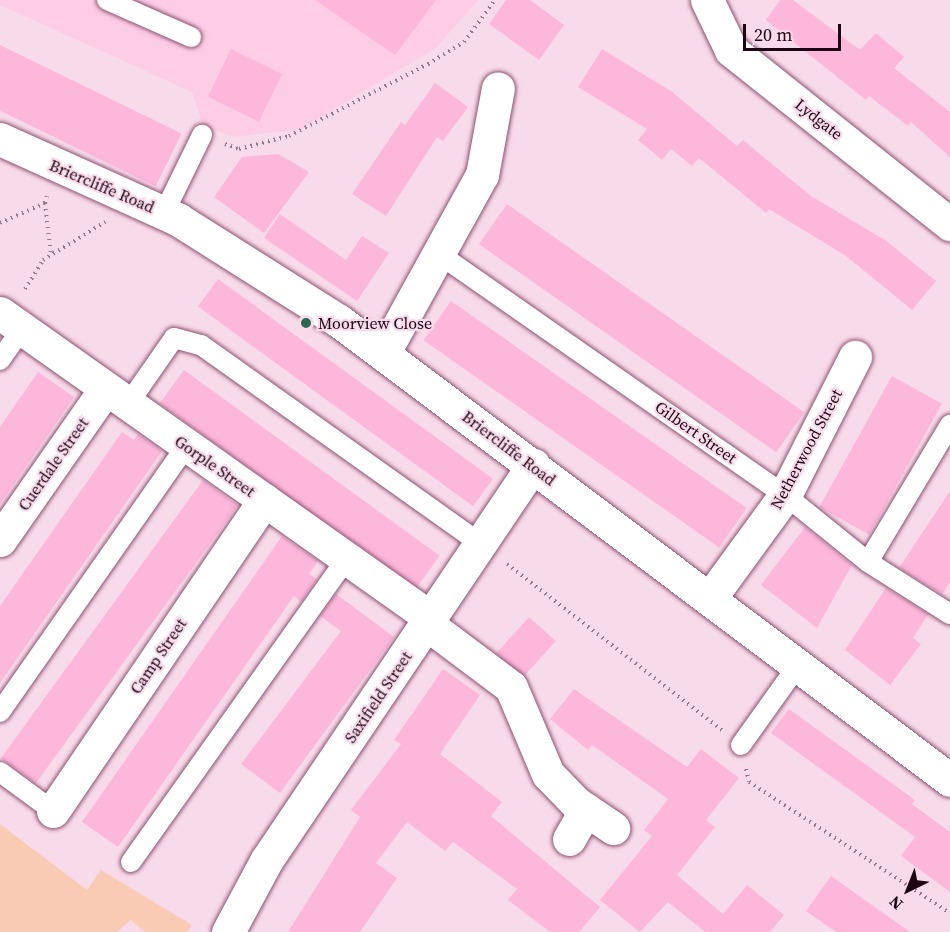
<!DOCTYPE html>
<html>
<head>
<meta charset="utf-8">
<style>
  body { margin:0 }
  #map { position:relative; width:950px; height:932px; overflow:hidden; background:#f8dbea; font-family:"Source Serif 4",serif }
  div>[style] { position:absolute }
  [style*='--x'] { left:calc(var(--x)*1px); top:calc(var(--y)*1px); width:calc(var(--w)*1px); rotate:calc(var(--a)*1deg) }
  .built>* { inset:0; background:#fdcde5 }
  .green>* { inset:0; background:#f9cbb5 }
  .building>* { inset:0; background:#fdb7db; transform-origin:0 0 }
  .path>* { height:4px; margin-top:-2px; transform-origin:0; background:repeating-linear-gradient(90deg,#937988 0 1.5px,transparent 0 6px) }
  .roads { filter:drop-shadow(0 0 2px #8e5072) drop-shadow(0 0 2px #8e5072) }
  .service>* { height:20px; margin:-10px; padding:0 10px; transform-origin:10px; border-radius:10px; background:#fff }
  .minor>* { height:33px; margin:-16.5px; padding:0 16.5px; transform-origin:16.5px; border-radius:16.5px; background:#fff }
  .tertiary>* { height:33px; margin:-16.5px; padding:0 16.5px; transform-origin:16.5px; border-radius:16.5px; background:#fff }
  .dots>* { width:16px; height:16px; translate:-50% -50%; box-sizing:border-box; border:3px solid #f8dbea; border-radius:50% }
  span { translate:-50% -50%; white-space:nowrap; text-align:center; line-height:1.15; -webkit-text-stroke:4.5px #f8dbea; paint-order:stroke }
  .street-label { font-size:16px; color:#1d0614 }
  .poi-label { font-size:16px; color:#1d0614 }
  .left { translate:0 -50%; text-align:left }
  .north { position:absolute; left:878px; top:860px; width:60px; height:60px; -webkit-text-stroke:4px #f8dbea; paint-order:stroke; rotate:223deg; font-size:16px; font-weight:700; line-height:24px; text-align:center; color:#1d0614 }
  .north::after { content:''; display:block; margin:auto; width:21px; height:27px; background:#1d0614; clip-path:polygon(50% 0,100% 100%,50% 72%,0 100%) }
  .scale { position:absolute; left:743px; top:24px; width:98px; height:27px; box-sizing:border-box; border:3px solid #1d0614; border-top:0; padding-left:8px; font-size:18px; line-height:21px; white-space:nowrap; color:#1d0614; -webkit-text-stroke:4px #f8dbea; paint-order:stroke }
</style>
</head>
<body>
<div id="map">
  <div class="built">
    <i style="clip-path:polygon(0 0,478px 0,436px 48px,300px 129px,235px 137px,203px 126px,192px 92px,0 5px)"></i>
  </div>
  <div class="green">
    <i style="clip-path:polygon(0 824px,87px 890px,101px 870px,192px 925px,187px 932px,145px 932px,131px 920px,117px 932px,0 932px)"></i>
  </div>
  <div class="building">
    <i style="clip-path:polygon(315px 0,436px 0,395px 55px)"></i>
    <i style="clip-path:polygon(506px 0,530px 0,564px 25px,539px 60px,489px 24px)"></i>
    <i style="clip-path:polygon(780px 0,793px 0,860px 50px,876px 33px,904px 57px,894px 68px,950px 112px,950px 157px,911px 122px,908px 126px,869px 96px,866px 100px,766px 20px)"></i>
    <i style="left:0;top:45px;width:202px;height:59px;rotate:26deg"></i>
    <i style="left:231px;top:49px;width:57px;height:53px;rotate:26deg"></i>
    <i style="clip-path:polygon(602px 49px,671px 91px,737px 146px,743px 140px,811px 196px,885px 240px,936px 281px,912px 310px,846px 256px,769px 209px,766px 213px,699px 158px,692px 166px,671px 149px,662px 160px,638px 140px,647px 129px,578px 87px)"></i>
    <i style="clip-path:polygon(435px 83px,468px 107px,443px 141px,437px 137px,386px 216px,352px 194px,401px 122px,405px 125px)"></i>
    <i style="clip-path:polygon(278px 154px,309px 172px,264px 233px,214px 197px,242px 157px)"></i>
    <i style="left:507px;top:204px;width:363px;height:49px;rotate:35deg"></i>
    <i style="clip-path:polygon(280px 214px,346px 260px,362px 236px,389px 253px,357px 301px,264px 238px)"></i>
    <i style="left:218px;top:279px;width:340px;height:34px;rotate:36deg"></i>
    <i style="left:451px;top:301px;width:361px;height:48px;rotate:35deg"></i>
    <i style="left:184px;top:370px;width:316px;height:41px;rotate:36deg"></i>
    <i style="clip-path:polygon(38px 372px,74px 397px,0 504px,0 427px)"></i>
    <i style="left:892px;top:376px;width:57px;height:150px;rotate:29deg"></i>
    <i style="clip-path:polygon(122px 432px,134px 440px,138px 434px,162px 451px,0 683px,0 606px)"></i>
    <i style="left:203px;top:480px;width:43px;height:344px;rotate:36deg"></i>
    <i style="clip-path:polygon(950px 491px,950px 582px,942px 594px,899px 568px)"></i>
    <i style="clip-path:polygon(805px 527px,852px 565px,817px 628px,761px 585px)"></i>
    <i style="clip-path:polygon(282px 536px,318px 561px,309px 574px,317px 579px,301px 602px,294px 596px,118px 847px,82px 822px)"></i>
    <i style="clip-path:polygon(886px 588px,928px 614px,913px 638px,921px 644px,890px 685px,845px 650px)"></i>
    <i style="clip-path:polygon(336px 594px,394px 637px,280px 793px,241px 764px,341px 631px,320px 616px)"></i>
    <i style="left:529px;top:617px;width:36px;height:49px;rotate:42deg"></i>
    <i style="clip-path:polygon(443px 669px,480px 695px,440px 754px,502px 802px,491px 816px,600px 907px,579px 932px,550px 932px,508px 900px,517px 889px,453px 842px,445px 851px,407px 822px,376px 863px,397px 878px,360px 932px,288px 932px,360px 817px,351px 810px,401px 744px,394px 740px)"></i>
    <i style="clip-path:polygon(574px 689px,687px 767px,701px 749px,739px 778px,706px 820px,715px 827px,677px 875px,723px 914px,747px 885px,784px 915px,770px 932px,705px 932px,668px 902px,640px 932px,600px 900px,652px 836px,644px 830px,668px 799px,592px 745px,588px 750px,550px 719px)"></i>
    <i style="clip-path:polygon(789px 709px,915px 800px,912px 804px,950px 832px,950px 892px,901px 856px,915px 837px,771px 733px)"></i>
    <i style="clip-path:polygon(831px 876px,910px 932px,836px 932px,806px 911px)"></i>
  </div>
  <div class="path">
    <i style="--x:225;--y:144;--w:15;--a:20"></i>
    <i style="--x:239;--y:149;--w:52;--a:-14.6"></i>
    <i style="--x:289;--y:136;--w:157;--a:-27.4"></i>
    <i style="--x:428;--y:64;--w:42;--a:-31.4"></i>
    <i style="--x:464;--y:42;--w:52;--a:-53.6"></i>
    <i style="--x:45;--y:203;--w:52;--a:83.4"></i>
    <i style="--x:0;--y:223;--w:49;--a:-24"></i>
    <i style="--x:45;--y:203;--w:7;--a:-74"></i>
    <i style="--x:25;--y:289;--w:34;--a:-58"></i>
    <i style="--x:43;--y:260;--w:73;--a:-31.5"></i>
    <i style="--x:507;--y:564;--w:272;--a:37.7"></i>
    <i style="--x:746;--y:769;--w:13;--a:77"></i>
    <i style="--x:749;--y:782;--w:240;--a:33.1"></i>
  </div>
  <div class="roads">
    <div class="service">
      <i style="--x:107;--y:0;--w:92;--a:23.8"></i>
      <i style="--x:164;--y:213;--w:87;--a:-64"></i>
      <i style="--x:439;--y:254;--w:422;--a:34.9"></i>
      <i style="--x:785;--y:495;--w:107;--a:38.9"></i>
      <i style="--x:868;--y:562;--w:97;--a:32.4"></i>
      <i style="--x:0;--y:360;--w:38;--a:-55"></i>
      <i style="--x:128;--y:404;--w:80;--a:-55.1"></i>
      <i style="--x:174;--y:338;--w:28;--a:15"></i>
      <i style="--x:201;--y:345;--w:342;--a:35.4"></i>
      <i style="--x:868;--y:562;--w:160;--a:-59.1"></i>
      <i style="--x:0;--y:712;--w:325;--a:-55"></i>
      <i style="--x:741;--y:745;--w:98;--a:-54.5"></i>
      <i style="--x:0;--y:772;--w:66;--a:36.3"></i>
      <i style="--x:131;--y:862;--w:372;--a:-54.6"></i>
    </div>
    <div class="minor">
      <i style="--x:707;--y:0;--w:55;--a:64.4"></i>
      <i style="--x:731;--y:50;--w:280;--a:38.5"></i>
      <i style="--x:0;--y:313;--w:528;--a:35.29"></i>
      <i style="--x:383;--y:354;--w:205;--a:-61.1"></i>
      <i style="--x:482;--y:175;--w:88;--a:-79.6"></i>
      <i style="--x:0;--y:540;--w:185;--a:-55.1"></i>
      <i style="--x:710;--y:598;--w:127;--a:-53.9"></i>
      <i style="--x:785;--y:495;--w:155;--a:-63.1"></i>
      <i style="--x:427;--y:624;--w:105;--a:36.9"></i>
      <i style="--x:511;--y:687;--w:95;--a:67"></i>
      <i style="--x:548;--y:774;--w:40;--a:46"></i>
      <i style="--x:576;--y:803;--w:45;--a:34"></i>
      <i style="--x:53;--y:811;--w:376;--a:-55.8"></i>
      <i style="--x:569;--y:839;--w:34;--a:-60"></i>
      <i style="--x:228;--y:932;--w:81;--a:-61.8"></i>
      <i style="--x:266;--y:861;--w:478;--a:-56"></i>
    </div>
    <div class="tertiary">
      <i style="--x:0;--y:139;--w:196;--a:24.3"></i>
      <i style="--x:179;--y:220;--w:189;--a:32.3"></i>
      <i style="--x:339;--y:321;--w:764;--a:36.91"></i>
    </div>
  </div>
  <div class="dots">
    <i style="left:306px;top:323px;background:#2b6751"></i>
  </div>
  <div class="street-label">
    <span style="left:819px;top:119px;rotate:38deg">Lydgate</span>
    <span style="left:102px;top:186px;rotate:23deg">Briercliffe Road</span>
    <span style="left:696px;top:432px;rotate:35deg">Gilbert Street</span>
    <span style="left:509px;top:448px;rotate:37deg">Briercliffe Road</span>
    <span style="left:806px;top:449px;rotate:-62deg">Netherwood Street</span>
    <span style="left:53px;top:464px;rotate:-55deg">Cuerdale Street</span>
    <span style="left:215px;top:466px;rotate:35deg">Gorple Street</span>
    <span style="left:158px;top:656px;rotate:-56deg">Camp Street</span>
    <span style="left:378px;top:697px;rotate:-56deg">Saxifield Street</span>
  </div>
  <div class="poi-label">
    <span class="left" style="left:318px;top:323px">Moorview Close</span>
  </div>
  <div class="north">N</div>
  <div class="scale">20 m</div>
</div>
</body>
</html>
